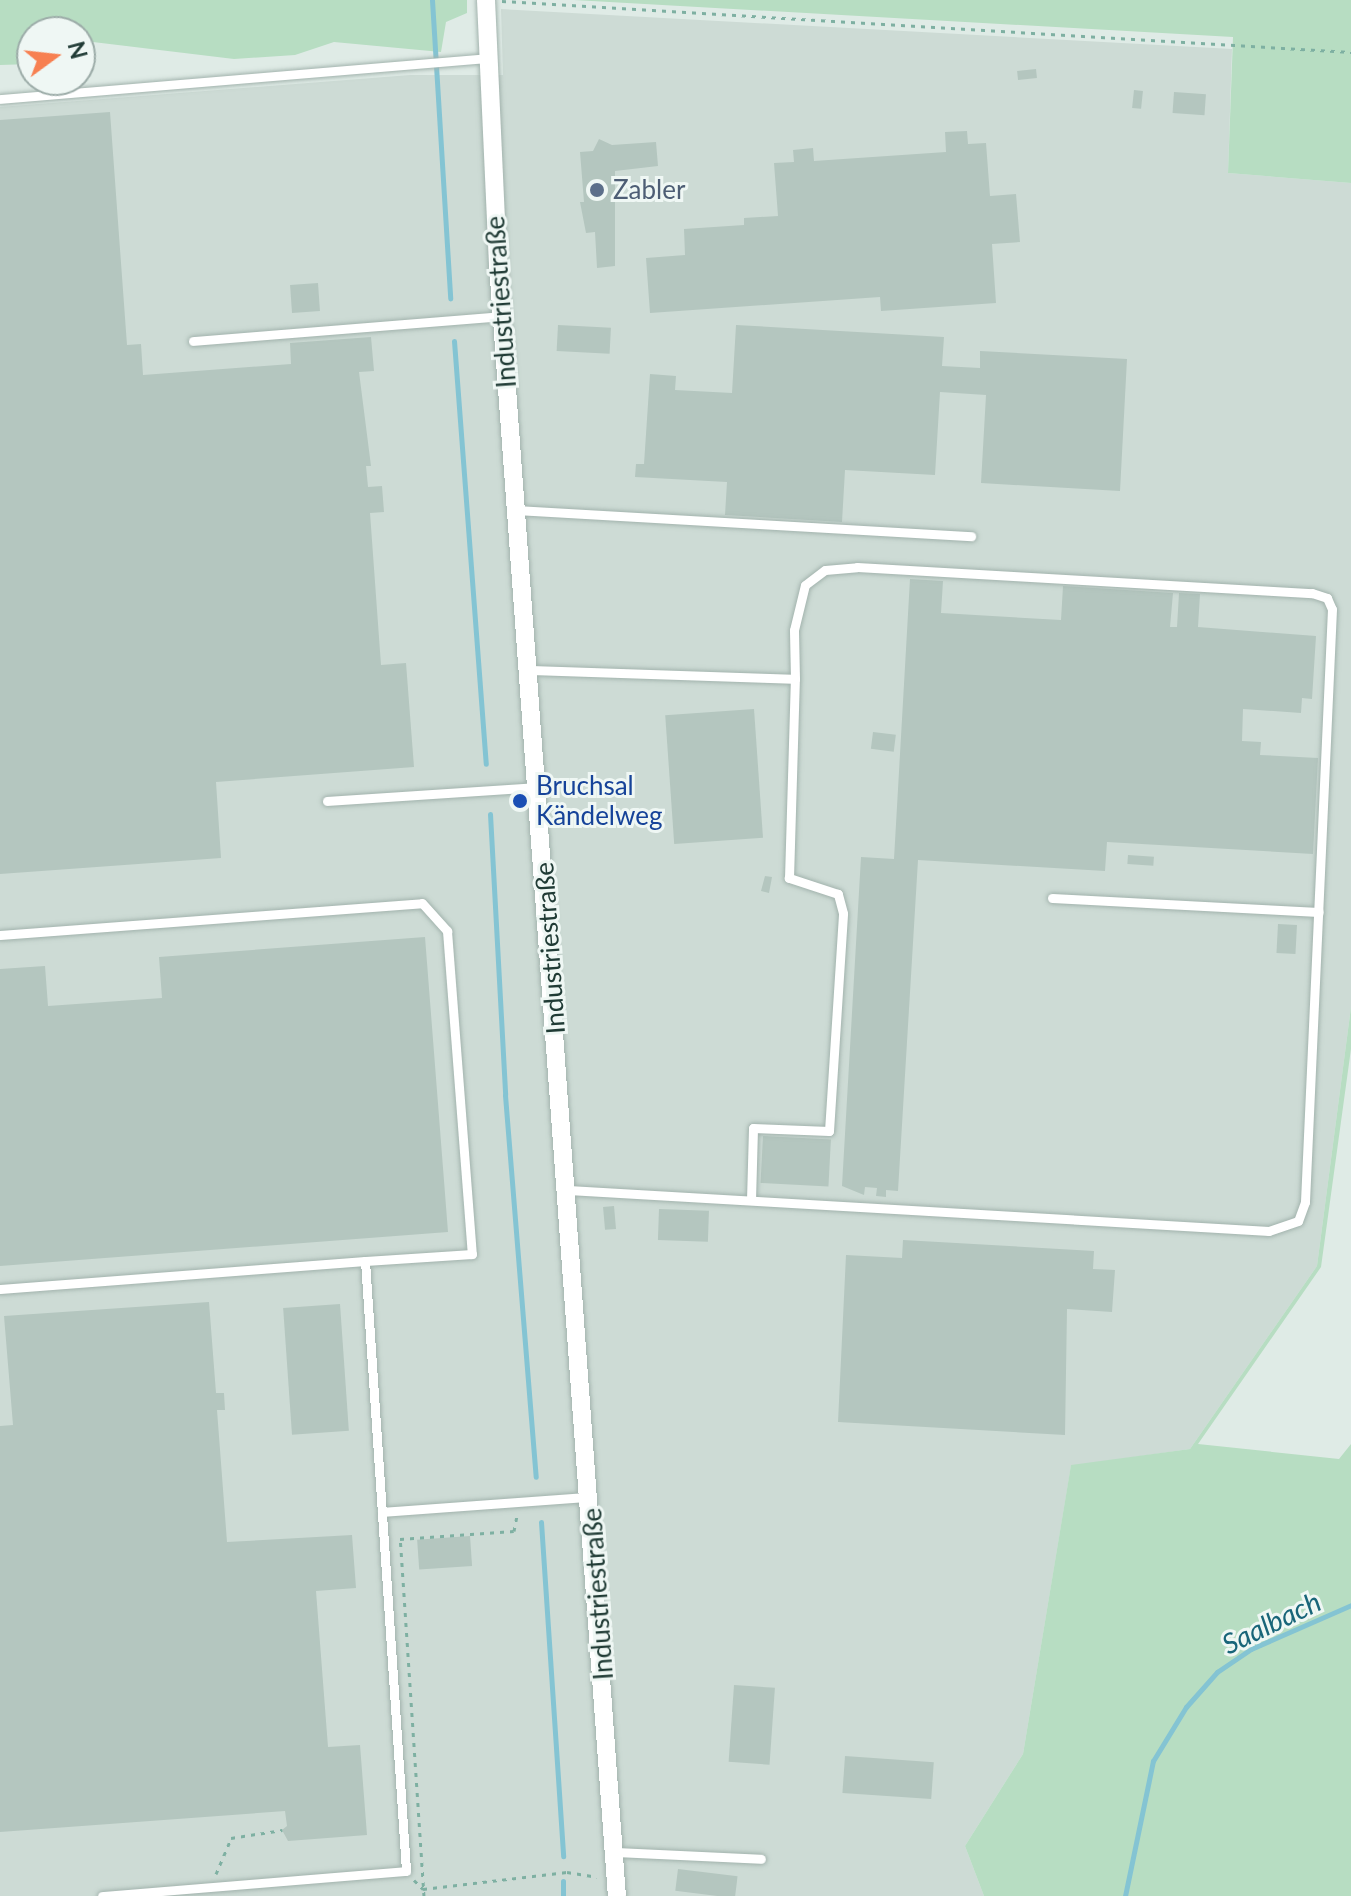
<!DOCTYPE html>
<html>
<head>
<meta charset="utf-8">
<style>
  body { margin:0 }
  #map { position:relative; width:1351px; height:1896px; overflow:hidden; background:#dfebe6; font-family:Lato,sans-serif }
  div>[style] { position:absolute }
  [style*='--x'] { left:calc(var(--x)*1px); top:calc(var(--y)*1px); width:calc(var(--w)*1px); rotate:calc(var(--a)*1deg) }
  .built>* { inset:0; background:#cddbd5 }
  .green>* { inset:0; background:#b7ddc2 }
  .stream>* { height:5px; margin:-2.5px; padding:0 2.5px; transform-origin:2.5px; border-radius:2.5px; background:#84c4d3 }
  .building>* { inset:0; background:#b4c6bf; transform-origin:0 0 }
  .path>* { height:3px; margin-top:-1.5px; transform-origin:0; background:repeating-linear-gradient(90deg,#7eb0a2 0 4px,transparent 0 10px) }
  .roads { filter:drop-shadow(0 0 2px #a2b3ad) drop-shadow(0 0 2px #a2b3ad) }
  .lane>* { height:9px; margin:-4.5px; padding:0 4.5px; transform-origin:4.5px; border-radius:4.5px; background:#fff }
  .street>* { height:18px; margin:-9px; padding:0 9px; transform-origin:9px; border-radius:9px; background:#fff }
  .dots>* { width:22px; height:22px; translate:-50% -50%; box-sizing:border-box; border:4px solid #eff7f4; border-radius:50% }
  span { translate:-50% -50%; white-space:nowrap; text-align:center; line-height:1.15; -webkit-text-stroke:6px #eff7f4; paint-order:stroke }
  .service-label { font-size:26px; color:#4e5e75 }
  .left { translate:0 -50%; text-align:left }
  .street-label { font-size:26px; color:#203b35 }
  .transit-label { font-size:26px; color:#164399 }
  .water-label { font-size:28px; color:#186579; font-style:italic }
  .north { position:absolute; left:16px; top:16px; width:80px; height:80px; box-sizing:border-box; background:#eff7f4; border:2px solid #9caca8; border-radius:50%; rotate:75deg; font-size:22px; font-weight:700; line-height:32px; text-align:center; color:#203b35 }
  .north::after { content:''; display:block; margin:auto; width:28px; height:36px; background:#f78051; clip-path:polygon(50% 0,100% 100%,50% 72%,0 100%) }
</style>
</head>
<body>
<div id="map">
  <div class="built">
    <i style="clip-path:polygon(501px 9px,1232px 49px,1228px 173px,1351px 183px,1351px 1007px,1317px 1266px,1190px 1449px,1071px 1466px,1023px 1754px,965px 1846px,984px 1896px,0 1896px,0 107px,410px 75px,503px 75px)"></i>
  </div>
  <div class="green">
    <i style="clip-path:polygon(0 0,467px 0,467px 13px,446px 22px,441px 52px,334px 42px,295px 55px,234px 59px,93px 42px,80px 47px,80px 32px,32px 32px,32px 64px,0 65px)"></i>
    <i style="clip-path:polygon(574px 0,1351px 0,1351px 183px,1228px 173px,1233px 37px)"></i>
    <i style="clip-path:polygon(1351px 1007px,1351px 1049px,1321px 1267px,1198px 1444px,1339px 1459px,1351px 1444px,1351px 1896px,984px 1896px,965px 1846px,1023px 1754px,1071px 1465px,1190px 1449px,1317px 1266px)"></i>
  </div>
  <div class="stream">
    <i style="--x:432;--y:0;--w:299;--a:86.5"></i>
    <i style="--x:454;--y:341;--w:424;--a:85.7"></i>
    <i style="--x:490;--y:814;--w:281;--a:86.9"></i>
    <i style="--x:505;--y:1095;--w:383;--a:85.4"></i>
    <i style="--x:541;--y:1522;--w:335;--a:86.2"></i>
    <i style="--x:563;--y:1881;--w:15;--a:90"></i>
    <i style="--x:1125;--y:1896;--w:138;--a:-78.3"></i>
    <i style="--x:1153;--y:1761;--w:63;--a:-58.6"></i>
    <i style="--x:1186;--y:1707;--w:47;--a:-48.5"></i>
    <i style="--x:1217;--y:1672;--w:41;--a:-34.1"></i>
    <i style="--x:1251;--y:1649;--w:109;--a:-23.7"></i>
  </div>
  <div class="building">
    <i style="left:1036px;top:69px;width:9px;height:19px;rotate:84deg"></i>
    <i style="left:1134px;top:90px;width:9px;height:18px;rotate:6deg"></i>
    <i style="left:1174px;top:92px;width:32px;height:21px;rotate:4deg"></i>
    <i style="clip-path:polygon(110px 112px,127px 345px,141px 344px,143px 375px,291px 364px,290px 343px,371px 337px,374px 371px,359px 372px,371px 466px,366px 466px,368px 487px,382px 486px,384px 512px,370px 513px,381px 665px,406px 663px,414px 767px,216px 782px,221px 858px,0 874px,0 120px)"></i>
    <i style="clip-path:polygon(967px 131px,968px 144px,986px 143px,990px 196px,1016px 194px,1020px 242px,992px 244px,996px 303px,881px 311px,880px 297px,650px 313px,646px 258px,685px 255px,684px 229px,744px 225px,744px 218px,778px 216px,774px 163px,794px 162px,793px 150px,813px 148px,814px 161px,946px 152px,945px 132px)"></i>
    <i style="clip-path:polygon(599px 139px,612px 145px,656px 142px,658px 166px,615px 171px,615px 266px,597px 268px,595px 232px,586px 233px,580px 202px,584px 202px,580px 152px,593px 151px)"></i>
    <i style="left:318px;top:283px;width:28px;height:28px;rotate:86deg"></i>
    <i style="left:558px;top:325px;width:53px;height:26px;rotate:3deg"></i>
    <i style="clip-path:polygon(736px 325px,944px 337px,942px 366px,980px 368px,980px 351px,1127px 359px,1120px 491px,981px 483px,986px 395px,940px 392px,935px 475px,845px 470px,842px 522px,725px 515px,727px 482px,635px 477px,636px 464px,644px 464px,650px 374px,676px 376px,675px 390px,732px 393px)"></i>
    <i style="clip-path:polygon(910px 579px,943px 581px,941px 613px,1061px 620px,1063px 586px,1173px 593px,1170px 627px,1177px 627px,1179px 593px,1200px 594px,1198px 627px,1316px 636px,1312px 699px,1302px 698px,1301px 713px,1243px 709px,1242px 741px,1261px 742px,1260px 755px,1318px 758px,1313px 854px,1107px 842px,1105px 871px,918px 860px,898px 1191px,886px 1190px,886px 1197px,876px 1196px,877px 1188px,865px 1187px,864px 1195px,842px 1186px,861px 857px,894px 859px)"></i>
    <i style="left:754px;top:709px;width:129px;height:89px;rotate:86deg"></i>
    <i style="left:873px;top:732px;width:23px;height:17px;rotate:7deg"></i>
    <i style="left:1128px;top:855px;width:26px;height:9px;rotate:4deg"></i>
    <i style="clip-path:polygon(765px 876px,772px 877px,769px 893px,761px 891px)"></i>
    <i style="left:1278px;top:924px;width:19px;height:29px;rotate:3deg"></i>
    <i style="clip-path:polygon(425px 937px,448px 1232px,0 1266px,0 969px,45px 966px,48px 1006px,162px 998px,159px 957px)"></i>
    <i style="left:763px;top:1136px;width:68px;height:47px;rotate:3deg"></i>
    <i style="left:614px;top:1206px;width:23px;height:11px;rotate:85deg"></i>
    <i style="left:659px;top:1209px;width:50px;height:31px;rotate:2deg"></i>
    <i style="clip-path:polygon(903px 1240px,1094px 1251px,1093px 1269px,1115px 1270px,1112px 1312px,1067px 1309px,1065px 1435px,838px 1422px,846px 1255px,902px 1258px)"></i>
    <i style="clip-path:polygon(209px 1302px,216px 1393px,224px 1393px,225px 1410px,217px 1410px,227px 1542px,352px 1535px,356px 1588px,316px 1591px,328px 1747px,360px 1745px,367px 1835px,288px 1841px,282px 1830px,287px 1826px,285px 1811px,0 1832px,0 1426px,13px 1425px,4px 1316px)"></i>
    <i style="left:340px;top:1304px;width:127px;height:57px;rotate:86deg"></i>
    <i style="left:470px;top:1536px;width:30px;height:53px;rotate:86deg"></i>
    <i style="left:734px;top:1685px;width:41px;height:77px;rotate:4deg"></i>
    <i style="left:845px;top:1756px;width:89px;height:37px;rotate:4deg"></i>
    <i style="left:678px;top:1869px;width:60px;height:22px;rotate:7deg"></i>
  </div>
  <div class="path">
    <i style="--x:502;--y:1;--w:851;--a:3.44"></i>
    <i style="--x:216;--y:1874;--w:39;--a:-67"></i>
    <i style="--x:231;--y:1838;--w:52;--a:-8.9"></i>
    <i style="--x:414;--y:1880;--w:13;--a:45"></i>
    <i style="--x:423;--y:1889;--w:145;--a:-6.7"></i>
    <i style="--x:567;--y:1872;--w:30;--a:9"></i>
    <i style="--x:424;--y:1896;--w:358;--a:-93.8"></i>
    <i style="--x:400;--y:1539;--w:114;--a:-4"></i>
    <i style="--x:514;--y:1531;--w:16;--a:-79"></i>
  </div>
  <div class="roads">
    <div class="lane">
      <i style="--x:0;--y:99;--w:490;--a:-4.8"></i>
      <i style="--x:193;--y:341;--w:310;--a:-4.6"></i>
      <i style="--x:516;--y:510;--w:456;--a:3.3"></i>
      <i style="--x:528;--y:670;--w:267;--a:1.9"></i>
      <i style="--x:795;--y:679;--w:49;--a:-91.2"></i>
      <i style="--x:794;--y:630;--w:46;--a:-76.3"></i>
      <i style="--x:805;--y:585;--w:25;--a:-37"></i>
      <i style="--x:825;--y:570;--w:32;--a:-5"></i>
      <i style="--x:857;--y:567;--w:456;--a:3.3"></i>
      <i style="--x:1312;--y:593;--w:16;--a:18"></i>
      <i style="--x:1327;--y:598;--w:12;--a:66"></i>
      <i style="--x:1332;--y:609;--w:594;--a:92.61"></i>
      <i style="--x:1305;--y:1202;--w:20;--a:110"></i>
      <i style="--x:1298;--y:1221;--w:31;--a:161"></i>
      <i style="--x:1269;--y:1231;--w:702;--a:-176.65"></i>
      <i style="--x:327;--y:801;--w:211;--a:-3.8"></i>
      <i style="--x:1052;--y:898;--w:267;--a:3"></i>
      <i style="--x:0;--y:935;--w:423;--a:-4.3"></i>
      <i style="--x:422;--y:903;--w:38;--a:48"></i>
      <i style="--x:447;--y:931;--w:324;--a:85.6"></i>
      <i style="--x:472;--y:1254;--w:107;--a:176.3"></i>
      <i style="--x:751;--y:1200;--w:72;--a:-88.4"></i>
      <i style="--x:753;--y:1128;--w:76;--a:2.3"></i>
      <i style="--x:829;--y:1131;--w:218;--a:-86.3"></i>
      <i style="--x:843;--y:913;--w:20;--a:-105"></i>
      <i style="--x:838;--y:894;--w:52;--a:-161.9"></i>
      <i style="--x:789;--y:878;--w:199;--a:-88.3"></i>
      <i style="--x:0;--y:1289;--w:366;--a:-4.4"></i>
      <i style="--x:365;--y:1261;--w:611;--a:86.15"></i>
      <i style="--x:406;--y:1871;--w:305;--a:175.3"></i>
      <i style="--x:382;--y:1512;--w:207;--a:-4.2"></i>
      <i style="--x:615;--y:1852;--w:146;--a:2.7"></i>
    </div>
    <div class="street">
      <i style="--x:486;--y:0;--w:265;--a:87.4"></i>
      <i style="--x:498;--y:265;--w:1635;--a:85.83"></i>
    </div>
  </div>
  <div class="dots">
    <i style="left:597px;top:190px;background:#5c6f8a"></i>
    <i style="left:520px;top:801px;background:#1a4fb4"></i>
  </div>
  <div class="service-label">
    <span class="left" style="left:613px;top:190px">Zabler</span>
  </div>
  <div class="street-label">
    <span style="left:501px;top:302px;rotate:-94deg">Industriestraße</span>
    <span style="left:550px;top:948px;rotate:-94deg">Industriestraße</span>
    <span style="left:598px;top:1594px;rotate:-94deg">Industriestraße</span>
  </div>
  <div class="transit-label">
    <span class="left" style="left:536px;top:801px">Bruchsal<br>Kändelweg</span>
  </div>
  <div class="water-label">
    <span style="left:1271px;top:1622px;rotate:-26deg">Saalbach</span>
  </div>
  <div class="north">N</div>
</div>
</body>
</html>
